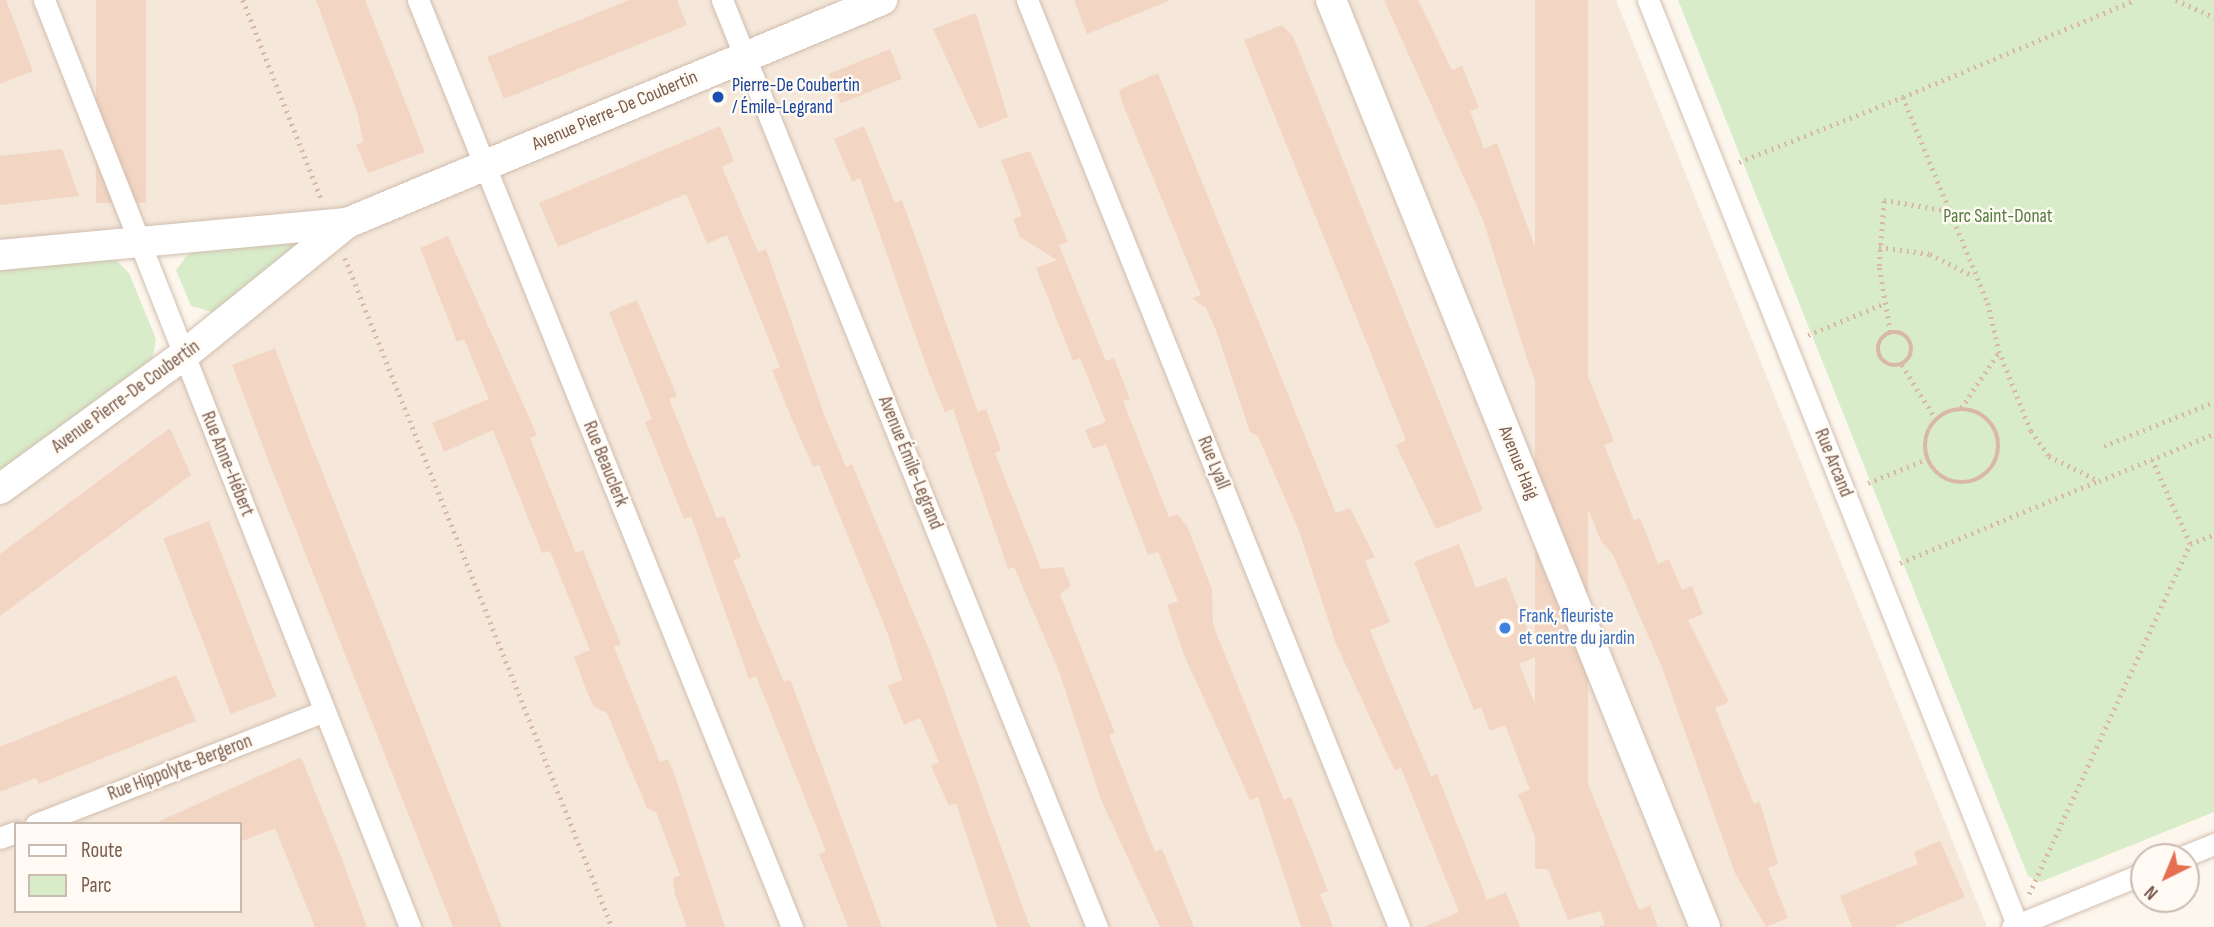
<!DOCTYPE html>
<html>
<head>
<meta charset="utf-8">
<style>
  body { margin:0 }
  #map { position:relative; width:2214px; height:927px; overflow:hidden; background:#fdf6ec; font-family:"Sofia Sans Condensed",sans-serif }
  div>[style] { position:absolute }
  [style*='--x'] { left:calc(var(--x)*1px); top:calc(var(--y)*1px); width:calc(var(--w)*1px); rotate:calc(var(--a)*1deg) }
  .residential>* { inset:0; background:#f5e8da }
  .green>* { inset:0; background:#d8ecc9 }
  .building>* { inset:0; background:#f3d5c3; transform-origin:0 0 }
  .path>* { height:4.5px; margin-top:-2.25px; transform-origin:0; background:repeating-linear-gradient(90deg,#d9b8a5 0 2px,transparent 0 7px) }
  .path>.ring { margin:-2.25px; padding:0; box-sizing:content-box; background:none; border:4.5px solid #d9b8a5; border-radius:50% }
  .roads { filter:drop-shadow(0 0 2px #d1beb0) drop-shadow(0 0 2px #d1beb0) }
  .street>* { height:21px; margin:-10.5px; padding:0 10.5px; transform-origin:10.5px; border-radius:10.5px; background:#fff }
  .secondary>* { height:30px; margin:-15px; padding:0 15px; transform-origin:15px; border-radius:15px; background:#fff }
  .dots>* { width:19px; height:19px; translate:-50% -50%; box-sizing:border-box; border:4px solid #fffaf3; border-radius:50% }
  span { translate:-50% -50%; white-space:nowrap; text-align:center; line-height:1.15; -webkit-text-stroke:5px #fffaf3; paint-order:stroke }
  .transit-label { font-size:19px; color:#164399 }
  .left { translate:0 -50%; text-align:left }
  .street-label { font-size:19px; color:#7a5c4d }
  .park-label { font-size:19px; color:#537a41 }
  .shop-label { font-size:19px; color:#366cbe }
  .legend { position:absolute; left:14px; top:822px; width:228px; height:91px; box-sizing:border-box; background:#fffaf3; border:2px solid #cabbb1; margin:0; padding:9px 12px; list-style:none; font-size:21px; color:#7a5c4d }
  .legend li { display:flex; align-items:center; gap:14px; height:35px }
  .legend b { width:35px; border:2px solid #cabbb1 }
  .north { position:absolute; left:2130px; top:843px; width:70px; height:70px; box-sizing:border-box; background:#fffaf3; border:2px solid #cabbb1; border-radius:50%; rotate:223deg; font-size:19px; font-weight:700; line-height:28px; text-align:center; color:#7a5c4d }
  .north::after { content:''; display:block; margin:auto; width:24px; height:32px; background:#e76f51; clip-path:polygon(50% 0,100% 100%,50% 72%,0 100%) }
</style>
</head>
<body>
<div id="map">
  <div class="residential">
    <i style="clip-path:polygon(evenodd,0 0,1616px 0,1987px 927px,0 927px,0 489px,346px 223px,0 255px,0 0,16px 824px,240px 824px,240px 911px,16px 911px,16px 824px)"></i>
  </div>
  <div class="green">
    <i style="clip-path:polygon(1678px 0,2214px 0,2214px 812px,2040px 882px,2028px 876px)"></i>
    <i style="clip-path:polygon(312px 235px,216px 313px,191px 306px,176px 270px,192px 249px)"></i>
    <i style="clip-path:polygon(113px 257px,129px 273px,156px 339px,152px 360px,0 473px,0 270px)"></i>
  </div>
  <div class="building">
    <i style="clip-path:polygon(0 0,6px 0,33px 71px,0 84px)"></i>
    <i style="left:96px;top:0;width:50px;height:203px"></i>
    <i style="clip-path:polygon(316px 0,365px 0,425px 152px,368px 173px,356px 145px,363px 142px,357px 112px)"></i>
    <i style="clip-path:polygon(629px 0,677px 0,687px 25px,504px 99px,487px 57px)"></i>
    <i style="clip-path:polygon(1074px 0,1169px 0,1169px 1px,1087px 34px)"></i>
    <i style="clip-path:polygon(1384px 0,1418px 0,1452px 70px,1462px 66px,1479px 108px,1470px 111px,1484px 149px,1497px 143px,1545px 274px,1536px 278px,1551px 316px,1556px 314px,1572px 351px,1577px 349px,1614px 441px,1604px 445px,1634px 520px,1640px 518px,1658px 564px,1669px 559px,1682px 590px,1692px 586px,1703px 614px,1688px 620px,1729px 702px,1715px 708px,1754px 804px,1760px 802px,1778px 864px,1768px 868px,1788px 918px,1766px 927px,1735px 873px,1662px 667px,1613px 555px,1601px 541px,1529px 365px,1483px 220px)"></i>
    <i style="left:1535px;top:0;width:53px;height:869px"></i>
    <i style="clip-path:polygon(976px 13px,1008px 117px,979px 129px,933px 29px)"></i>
    <i style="clip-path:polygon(1282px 25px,1293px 36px,1483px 510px,1436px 529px,1396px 445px,1406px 440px,1244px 40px)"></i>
    <i style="left:890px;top:49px;width:32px;height:66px;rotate:68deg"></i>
    <i style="clip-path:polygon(1158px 73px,1336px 513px,1350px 508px,1375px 557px,1365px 561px,1390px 622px,1370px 630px,1394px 689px,1431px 776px,1437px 774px,1487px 900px,1506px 892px,1520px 927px,1423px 927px,1459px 912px,1401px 768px,1395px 771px,1336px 644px,1299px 531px,1258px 436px,1250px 432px,1217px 333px,1206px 308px,1192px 298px,1201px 295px,1122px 102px,1119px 90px)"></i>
    <i style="clip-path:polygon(720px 126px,734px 161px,722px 167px,758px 252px,766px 249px,824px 414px,846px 467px,852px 464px,932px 657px,1030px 927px,997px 927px,956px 803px,949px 806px,931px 766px,939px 762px,920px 718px,904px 725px,888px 686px,902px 680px,889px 637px,819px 465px,813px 467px,791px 417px,772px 370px,780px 367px,727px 235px,707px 244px,686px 194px,558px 247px,539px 203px)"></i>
    <i style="clip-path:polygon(864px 126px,895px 203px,902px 200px,978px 412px,986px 409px,1001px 450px,995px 453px,1041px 569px,1063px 567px,1071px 586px,1060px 594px,1115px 733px,1109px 735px,1155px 852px,1162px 849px,1194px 927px,1160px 927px,1101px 800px,1059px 671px,1014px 567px,1008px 569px,953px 409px,945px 412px,928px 371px,860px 178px,852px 182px,834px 139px)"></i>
    <i style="clip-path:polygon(62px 149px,79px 196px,0 205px,0 156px)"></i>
    <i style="clip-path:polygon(1030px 151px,1068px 242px,1059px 245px,1106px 361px,1114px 358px,1130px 399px,1123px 401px,1169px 517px,1177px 514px,1187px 526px,1212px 589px,1213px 625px,1284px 800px,1291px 797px,1328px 891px,1320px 894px,1333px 927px,1301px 927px,1258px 797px,1250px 800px,1185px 657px,1167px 605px,1178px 601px,1158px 552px,1148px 555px,1106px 444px,1093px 449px,1085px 430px,1106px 422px,1080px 358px,1073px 361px,1036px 268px,1057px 260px,1020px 237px,1013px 219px,1022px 216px,1001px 160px)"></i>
    <i style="clip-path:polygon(448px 236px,537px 435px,530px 438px,576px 553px,583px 550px,604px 603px,621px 644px,614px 647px,660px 762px,668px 759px,674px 773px,725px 927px,687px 927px,675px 895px,673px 878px,680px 875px,656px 812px,647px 808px,607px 713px,593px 706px,586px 689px,574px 657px,590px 650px,550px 551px,542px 553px,493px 430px,444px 452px,432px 423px,489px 399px,464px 339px,457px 342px,420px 248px)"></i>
    <i style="clip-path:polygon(637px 300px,677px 396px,669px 399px,717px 518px,724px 516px,741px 557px,733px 560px,784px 682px,790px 679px,882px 927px,848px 927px,819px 854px,826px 851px,756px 676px,749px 679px,691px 516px,684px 519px,645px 422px,652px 419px,609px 312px)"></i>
    <i style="clip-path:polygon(275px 348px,303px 423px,502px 927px,453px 927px,269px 462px,232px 365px)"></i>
    <i style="clip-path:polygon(170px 428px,191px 475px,0 616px,0 554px)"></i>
    <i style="left:209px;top:521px;width:188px;height:49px;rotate:69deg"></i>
    <i style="clip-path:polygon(1459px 544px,1476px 588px,1506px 577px,1538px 656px,1519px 664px,1550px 741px,1568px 734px,1639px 910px,1650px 905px,1658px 927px,1599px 927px,1605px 924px,1600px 911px,1568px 920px,1518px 794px,1530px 790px,1505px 725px,1490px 731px,1481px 707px,1474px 710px,1414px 562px)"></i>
    <i style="clip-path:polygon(176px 675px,196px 721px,39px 784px,36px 778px,0 792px,0 747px)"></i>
    <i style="clip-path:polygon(301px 757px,342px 859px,367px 927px,315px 927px,275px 828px,240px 842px,240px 824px,153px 824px)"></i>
    <i style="clip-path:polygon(1940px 841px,1965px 897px,1893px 927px,1852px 927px,1840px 896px,1918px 864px,1914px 852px)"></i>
  </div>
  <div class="path">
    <i style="--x:243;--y:0;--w:213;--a:68.5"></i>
    <i style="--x:2176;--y:0;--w:42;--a:24.1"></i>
    <i style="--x:1903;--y:97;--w:251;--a:-22.7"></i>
    <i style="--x:1739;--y:162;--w:176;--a:-21.6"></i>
    <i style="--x:1903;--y:97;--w:223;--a:67.6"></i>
    <i style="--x:1988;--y:303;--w:49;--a:77.1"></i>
    <i style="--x:1999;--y:351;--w:86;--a:68.2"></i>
    <i style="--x:2031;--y:431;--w:31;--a:54"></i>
    <i style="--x:2049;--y:456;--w:56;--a:26.6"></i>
    <i style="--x:2099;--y:481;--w:124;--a:-22.2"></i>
    <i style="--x:1879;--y:247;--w:51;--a:7.8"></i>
    <i style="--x:1930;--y:254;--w:48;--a:27.1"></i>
    <i style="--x:345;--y:258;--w:720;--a:68.24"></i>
    <i class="ring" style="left:1878px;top:332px;width:29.5px;height:29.5px"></i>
    <i style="--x:1890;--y:332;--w:67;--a:-99.5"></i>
    <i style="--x:1879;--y:266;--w:66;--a:-85.7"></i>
    <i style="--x:1884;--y:200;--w:66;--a:9.6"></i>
    <i style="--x:1808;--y:335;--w:81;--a:-22.5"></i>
    <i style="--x:1902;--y:365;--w:64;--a:57.8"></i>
    <i style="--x:1961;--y:408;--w:68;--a:-55.8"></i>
    <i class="ring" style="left:1925px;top:409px;width:69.5px;height:69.5px"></i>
    <i style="--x:2104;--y:446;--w:118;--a:-21.8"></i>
    <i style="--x:1868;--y:483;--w:64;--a:-22.1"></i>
    <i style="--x:2190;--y:544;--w:26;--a:-21"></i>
    <i style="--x:1900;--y:563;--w:214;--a:-22.5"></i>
    <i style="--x:2029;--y:894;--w:385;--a:-65.3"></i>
    <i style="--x:2190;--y:544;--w:92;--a:-114.3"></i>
  </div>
  <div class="roads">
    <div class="street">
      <i style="--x:44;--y:0;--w:997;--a:68.45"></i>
      <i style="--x:418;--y:0;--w:1000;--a:68.03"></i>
      <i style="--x:722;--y:0;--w:1000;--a:67.98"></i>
      <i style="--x:1027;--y:0;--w:999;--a:68.13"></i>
      <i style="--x:1648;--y:0;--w:998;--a:68.24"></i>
      <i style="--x:36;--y:824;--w:310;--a:-21.4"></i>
      <i style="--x:0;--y:838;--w:17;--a:-21"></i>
      <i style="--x:2182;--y:857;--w:35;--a:-22"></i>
      <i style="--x:2012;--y:927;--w:143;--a:-22.2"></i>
    </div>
    <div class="secondary">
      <i style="--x:1331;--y:0;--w:1000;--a:68.03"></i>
      <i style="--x:0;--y:255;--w:348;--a:-5.3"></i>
      <i style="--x:0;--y:489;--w:228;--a:-36.1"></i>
      <i style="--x:184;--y:355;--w:210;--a:-39"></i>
      <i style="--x:347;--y:223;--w:580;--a:-22.63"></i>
    </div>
  </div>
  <div class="dots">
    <i style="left:718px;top:97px;background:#1a4fb4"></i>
    <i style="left:1505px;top:628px;background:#3f7fe0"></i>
  </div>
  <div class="transit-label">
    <span class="left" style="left:732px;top:97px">Pierre-De Coubertin<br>/ Émile-Legrand</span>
  </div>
  <div class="street-label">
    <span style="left:615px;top:111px;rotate:-23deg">Avenue Pierre-De Coubertin</span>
    <span style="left:126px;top:397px;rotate:-36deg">Avenue Pierre-De Coubertin</span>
    <span style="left:910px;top:463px;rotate:68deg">Avenue Émile-Legrand</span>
    <span style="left:1213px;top:463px;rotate:68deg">Rue Lyall</span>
    <span style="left:1518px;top:463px;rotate:68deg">Avenue Haig</span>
    <span style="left:1833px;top:463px;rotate:68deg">Rue Arcand</span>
    <span style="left:227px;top:464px;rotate:68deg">Rue Anne-Hébert</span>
    <span style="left:605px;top:464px;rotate:68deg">Rue Beauclerk</span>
    <span style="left:180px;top:768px;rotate:-21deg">Rue Hippolyte-Bergeron</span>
  </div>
  <div class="park-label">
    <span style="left:1998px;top:217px">Parc Saint-Donat</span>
  </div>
  <div class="shop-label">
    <span class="left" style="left:1519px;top:628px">Frank, fleuriste<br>et centre du jardin</span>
  </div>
  <ul class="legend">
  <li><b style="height:9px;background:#fff"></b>Route</li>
  <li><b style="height:19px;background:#d8ecc9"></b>Parc</li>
  </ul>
  <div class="north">N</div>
</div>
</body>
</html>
